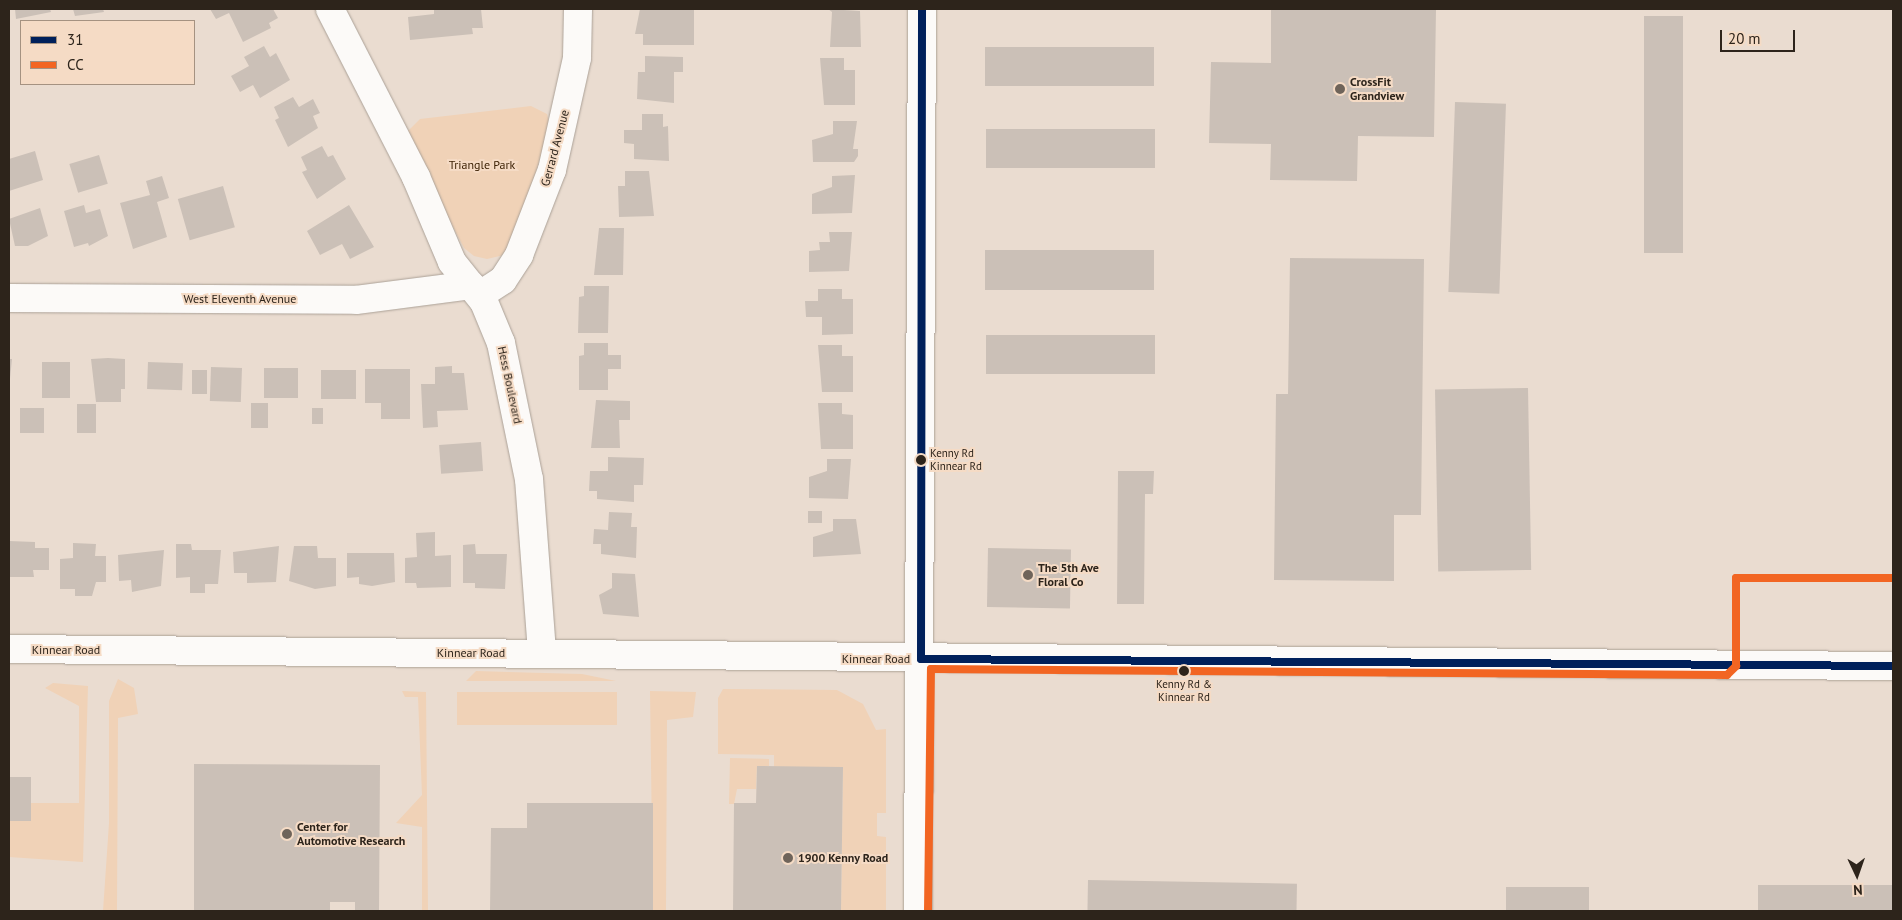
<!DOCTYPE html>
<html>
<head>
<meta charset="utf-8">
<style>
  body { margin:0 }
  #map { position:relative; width:1902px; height:920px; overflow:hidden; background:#eadcd0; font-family:"PT Sans",sans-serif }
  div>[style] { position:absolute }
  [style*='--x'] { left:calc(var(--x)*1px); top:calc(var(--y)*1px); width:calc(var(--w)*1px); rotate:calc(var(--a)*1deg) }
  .green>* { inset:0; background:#f0d2b7; transform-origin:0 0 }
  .building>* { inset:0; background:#cbc0b7; transform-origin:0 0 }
  .roads { filter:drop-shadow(0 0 1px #aba197) drop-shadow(0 0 1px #aba197) }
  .minor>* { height:28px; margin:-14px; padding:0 14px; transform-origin:14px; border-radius:14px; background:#fcfaf8 }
  .bus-1>* { height:8px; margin:-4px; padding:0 4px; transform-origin:4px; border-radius:4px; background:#00205b }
  .bus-2>* { height:8px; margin:-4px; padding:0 4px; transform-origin:4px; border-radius:4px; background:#f26522 }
  .dots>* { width:14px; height:14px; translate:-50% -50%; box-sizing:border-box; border:2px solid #f5dbc5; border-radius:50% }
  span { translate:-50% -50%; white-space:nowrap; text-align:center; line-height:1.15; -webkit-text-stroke:4px #f5dbc5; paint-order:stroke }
  .bus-label { font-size:11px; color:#2d241b }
  .left { translate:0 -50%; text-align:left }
  .poi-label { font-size:12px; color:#2d241b; font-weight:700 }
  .street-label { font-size:12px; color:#2d241b }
  .park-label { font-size:12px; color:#3e2306 }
  .frame { position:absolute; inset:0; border:10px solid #2d241b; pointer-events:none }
  .legend { position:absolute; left:20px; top:20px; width:175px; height:65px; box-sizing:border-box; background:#f5dbc5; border:1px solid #a59281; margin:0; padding:6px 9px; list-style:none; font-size:15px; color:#2d241b }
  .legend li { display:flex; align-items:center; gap:10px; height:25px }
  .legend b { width:25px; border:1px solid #a59281 }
  .north { position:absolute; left:1832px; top:850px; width:50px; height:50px; -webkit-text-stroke:4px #f5dbc5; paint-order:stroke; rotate:177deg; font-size:14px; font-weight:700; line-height:20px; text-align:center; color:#2d241b }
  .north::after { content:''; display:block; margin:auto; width:18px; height:22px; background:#2d241b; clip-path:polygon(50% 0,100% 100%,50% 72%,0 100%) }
  .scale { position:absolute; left:1720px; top:30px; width:75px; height:22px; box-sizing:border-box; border:2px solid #2d241b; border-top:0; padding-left:6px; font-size:15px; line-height:18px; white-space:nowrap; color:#2d241b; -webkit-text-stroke:4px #f5dbc5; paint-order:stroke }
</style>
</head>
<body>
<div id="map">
  <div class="green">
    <i style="clip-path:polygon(531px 106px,547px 114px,550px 127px,516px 236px,504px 255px,487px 259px,474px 256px,464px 248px,409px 144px,408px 131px,420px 119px)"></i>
    <i style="clip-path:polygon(476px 671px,582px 674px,616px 681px,466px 681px)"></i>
    <i style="clip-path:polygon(118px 679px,134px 688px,138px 714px,118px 718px,117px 911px,103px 911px,109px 823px,109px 701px)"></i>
    <i style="clip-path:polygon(53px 683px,88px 686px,83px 862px,9px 857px,9px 821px,31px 821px,31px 803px,79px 803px,79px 706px,45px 688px)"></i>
    <i style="clip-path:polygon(723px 689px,837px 690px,863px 704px,876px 730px,886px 729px,886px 813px,877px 813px,877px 836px,886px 837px,886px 911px,841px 911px,843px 767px,774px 767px,774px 755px,718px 754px,718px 698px)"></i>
    <i style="clip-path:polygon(402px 691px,426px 692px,428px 911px,422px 911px,422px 827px,396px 823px,422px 795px,418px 697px,405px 697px)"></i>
    <i style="clip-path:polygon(650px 691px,696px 692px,693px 717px,667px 720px,666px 911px,653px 911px)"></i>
    <i style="left:457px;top:692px;width:160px;height:33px"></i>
    <i style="clip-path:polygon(730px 758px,769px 759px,769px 766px,757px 766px,756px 789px,737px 789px,734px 804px,729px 804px)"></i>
  </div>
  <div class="building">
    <i style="clip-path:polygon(15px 9px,50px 9px,51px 12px,16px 19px)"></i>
    <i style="clip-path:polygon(73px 9px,103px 9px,104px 12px,75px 16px)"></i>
    <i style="clip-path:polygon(210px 9px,273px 9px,278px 18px,269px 23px,271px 28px,243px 42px,229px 13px,216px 19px)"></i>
    <i style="clip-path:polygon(434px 9px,481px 9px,483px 28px,472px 28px,473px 34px,410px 40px,408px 17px,434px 14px)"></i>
    <i style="clip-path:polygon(640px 9px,694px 9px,694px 45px,643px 45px,643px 34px,635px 34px)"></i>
    <i style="clip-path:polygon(828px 9px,860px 11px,861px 47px,830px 47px,832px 12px)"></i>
    <i style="clip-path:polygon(1271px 9px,1436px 9px,1434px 137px,1358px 136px,1357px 181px,1270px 180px,1271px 144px,1209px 143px,1211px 62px,1271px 63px)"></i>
    <i style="left:1644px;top:16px;width:39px;height:237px"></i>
    <i style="clip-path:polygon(264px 46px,270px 57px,276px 53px,290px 80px,260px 98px,253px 85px,240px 92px,231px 76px,249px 66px,244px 57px)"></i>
    <i style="left:985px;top:47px;width:169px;height:39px"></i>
    <i style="clip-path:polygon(645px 56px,683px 57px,683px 72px,674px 72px,674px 103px,637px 99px,638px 72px,645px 72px)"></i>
    <i style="clip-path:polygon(820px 58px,844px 58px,844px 70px,855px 70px,855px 105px,824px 105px)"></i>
    <i style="clip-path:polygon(293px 97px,299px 107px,313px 99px,320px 113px,313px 116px,318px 128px,288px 147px,275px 120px,279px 118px,274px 107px)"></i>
    <i style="left:1455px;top:102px;width:51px;height:190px;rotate:2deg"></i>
    <i style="clip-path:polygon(642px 114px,663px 114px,663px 127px,668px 126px,669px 161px,634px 159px,634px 144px,624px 143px,624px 130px,642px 130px)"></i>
    <i style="clip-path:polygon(833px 121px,857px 121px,853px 149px,858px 149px,858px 156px,854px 162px,813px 162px,812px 140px,833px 134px)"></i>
    <i style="left:986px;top:129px;width:169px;height:39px"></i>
    <i style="clip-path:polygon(322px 146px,328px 157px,333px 155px,346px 179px,317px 199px,302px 172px,307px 170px,301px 157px)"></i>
    <i style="clip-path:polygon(35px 151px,43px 180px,9px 191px,9px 159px)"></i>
    <i style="left:99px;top:155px;width:30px;height:31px;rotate:73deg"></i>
    <i style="clip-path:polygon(625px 171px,649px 171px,654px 216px,619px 217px,618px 186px,625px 186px)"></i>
    <i style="clip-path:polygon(855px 175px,852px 213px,812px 214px,812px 194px,832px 187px,832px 176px)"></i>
    <i style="clip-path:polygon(162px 176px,169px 198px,157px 202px,167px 237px,133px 249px,120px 203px,150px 195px,146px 181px)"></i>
    <i style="left:223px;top:186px;width:43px;height:47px;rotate:74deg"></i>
    <i style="clip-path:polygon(84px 205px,86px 213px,100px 209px,108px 236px,89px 246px,88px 243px,74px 247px,64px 211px)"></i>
    <i style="clip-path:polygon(349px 205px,374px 247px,350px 259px,342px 244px,320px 255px,307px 231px)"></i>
    <i style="clip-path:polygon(40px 208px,48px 236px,28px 246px,15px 246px,9px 219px)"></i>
    <i style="clip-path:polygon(599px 228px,624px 228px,623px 275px,594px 275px)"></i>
    <i style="clip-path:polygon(829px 232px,852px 232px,849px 271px,809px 272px,809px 251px,820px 250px,819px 242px,830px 242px)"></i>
    <i style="left:985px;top:250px;width:169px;height:40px"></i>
    <i style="clip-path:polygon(1290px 258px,1424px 259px,1421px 515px,1394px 515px,1394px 581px,1274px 580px,1276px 394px,1288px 394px)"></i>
    <i style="clip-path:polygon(584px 286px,609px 286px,608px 333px,578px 333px,579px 297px,584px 296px)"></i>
    <i style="clip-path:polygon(818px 289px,842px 289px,842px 299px,853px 299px,853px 334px,822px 335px,822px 317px,806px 317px,805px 301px,818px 301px)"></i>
    <i style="left:986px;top:335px;width:169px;height:39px"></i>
    <i style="clip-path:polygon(584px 343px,608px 343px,608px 355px,621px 355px,621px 369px,608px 369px,608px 390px,579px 390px,579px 356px,584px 355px)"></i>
    <i style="clip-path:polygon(818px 345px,842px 345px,842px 356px,853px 356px,853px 392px,822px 392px)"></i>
    <i style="clip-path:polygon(108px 358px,125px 359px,125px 389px,121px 389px,121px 402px,96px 402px,91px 359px)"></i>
    <i style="clip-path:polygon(9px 359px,12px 359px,9px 388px)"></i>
    <i style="left:42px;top:362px;width:28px;height:36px"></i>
    <i style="left:148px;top:362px;width:35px;height:27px;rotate:2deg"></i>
    <i style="clip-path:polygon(452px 366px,452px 373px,464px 373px,468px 410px,437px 411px,438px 427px,423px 428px,421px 384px,435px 384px,435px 367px)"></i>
    <i style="left:211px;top:367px;width:31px;height:34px;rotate:2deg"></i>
    <i style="left:264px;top:368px;width:34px;height:30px"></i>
    <i style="clip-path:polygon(365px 369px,410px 369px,410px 419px,381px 419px,381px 403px,365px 403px)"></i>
    <i style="left:192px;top:370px;width:15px;height:24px"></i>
    <i style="left:321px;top:370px;width:35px;height:29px"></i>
    <i style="left:1528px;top:388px;width:182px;height:93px;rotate:89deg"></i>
    <i style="clip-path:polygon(596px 400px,630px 401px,630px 420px,619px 420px,620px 448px,591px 448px)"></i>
    <i style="left:251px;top:403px;width:17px;height:25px"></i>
    <i style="clip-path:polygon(818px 403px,842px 403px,842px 414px,853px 415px,853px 449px,821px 449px)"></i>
    <i style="left:77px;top:404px;width:19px;height:29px"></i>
    <i style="left:44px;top:408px;width:25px;height:24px;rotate:90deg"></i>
    <i style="left:312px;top:408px;width:11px;height:16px"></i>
    <i style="left:481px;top:442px;width:29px;height:42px;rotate:86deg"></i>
    <i style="clip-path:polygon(608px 457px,644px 458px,643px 485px,634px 485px,634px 502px,597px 499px,597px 491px,589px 491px,590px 471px,608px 471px)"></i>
    <i style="clip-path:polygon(827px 459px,851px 459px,848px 499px,809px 498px,809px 477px,827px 471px)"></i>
    <i style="clip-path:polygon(1118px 471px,1154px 471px,1153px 494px,1145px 494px,1144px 604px,1117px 604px)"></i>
    <i style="left:808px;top:511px;width:14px;height:12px"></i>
    <i style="clip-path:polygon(609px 512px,632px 513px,631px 527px,637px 527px,636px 558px,601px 554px,601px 544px,593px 544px,594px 529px,608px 530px)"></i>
    <i style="clip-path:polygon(833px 519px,856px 519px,861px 554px,813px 557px,813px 537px,833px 531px)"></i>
    <i style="clip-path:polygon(435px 532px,435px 556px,451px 555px,451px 587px,417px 588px,416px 583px,405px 583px,405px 558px,417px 557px,416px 533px)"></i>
    <i style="clip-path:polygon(9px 541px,35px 542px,35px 548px,49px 548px,49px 570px,33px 570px,34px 577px,9px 577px)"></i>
    <i style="clip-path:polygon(73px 543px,96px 544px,95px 556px,106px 556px,106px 582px,96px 582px,92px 596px,75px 596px,75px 589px,60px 589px,60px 559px,73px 558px)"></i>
    <i style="clip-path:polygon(176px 544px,191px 544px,192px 550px,221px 550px,218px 584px,205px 584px,205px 593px,190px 593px,190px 577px,176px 578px)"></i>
    <i style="clip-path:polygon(475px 544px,476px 554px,507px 554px,505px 589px,475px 588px,475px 583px,463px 583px,463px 545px)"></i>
    <i style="clip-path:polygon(279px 546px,276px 582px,247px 583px,247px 573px,234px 573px,233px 552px)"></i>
    <i style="clip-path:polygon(294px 546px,317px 546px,318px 558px,336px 558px,336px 586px,315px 589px,289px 581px)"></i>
    <i style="left:988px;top:548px;width:83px;height:59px;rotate:1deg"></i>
    <i style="clip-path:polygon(164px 550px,161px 586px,132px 592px,131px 580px,119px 581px,118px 555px)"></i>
    <i style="clip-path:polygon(347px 553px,394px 553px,395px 582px,372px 586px,359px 584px,359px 577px,347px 578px)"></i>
    <i style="clip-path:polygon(612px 573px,635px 574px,639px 617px,603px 614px,599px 595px,612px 588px)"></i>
    <i style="clip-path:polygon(194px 764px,380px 765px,379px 911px,355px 911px,355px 902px,330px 902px,330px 911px,194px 911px)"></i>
    <i style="clip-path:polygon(757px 766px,843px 767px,841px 911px,733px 911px,734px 803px,756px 803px)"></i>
    <i style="left:9px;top:777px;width:22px;height:44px"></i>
    <i style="clip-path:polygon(527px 803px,653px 803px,653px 911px,490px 911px,491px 828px,527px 828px)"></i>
    <i style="left:1088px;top:880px;width:209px;height:31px;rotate:1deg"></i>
    <i style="left:1758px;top:885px;width:135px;height:26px"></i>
    <i style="left:1506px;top:887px;width:83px;height:24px"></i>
  </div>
  <div class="roads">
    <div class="minor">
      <i style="--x:330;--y:9;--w:189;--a:62.9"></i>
      <i style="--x:416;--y:177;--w:92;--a:67"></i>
      <i style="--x:452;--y:262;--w:51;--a:51.3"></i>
      <i style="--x:484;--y:302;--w:44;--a:67.5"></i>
      <i style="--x:501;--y:343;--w:139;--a:78.4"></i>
      <i style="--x:529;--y:479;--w:174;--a:85.7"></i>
      <i style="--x:480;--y:295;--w:27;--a:-33"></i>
      <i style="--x:503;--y:280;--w:30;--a:-57"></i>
      <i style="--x:519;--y:255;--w:91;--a:-68.8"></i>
      <i style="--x:552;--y:170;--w:115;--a:-77.4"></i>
      <i style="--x:577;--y:58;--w:49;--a:-88.8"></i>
      <i style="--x:9;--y:298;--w:347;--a:0.3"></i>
      <i style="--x:356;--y:300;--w:116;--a:-7.4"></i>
      <i style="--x:9;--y:649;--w:1884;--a:0.52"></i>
      <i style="--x:918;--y:911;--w:902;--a:-89.75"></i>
    </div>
  </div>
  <div class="bus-1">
    <i style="--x:921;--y:659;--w:972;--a:0.41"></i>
    <i style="--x:921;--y:659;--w:650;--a:-89.91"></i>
  </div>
  <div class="bus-2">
    <i style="--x:928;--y:911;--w:242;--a:-89.3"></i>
    <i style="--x:931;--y:669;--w:796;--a:0.43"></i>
    <i style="--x:1727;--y:675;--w:13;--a:-45"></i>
    <i style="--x:1736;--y:666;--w:88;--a:-90"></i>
    <i style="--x:1736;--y:578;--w:157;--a:0"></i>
  </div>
  <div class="dots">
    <i style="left:1340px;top:89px;background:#6f645a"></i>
    <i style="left:921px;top:460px;background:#2d241b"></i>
    <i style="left:1028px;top:575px;background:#6f645a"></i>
    <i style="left:1184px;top:671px;background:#2d241b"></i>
    <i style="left:287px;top:834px;background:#6f645a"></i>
    <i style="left:788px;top:858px;background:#6f645a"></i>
  </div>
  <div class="bus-label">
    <span class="left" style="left:930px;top:460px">Kenny Rd<br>Kinnear Rd</span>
    <span style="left:1184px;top:691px">Kenny Rd &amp;<br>Kinnear Rd</span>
  </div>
  <div class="poi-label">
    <span class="left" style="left:1350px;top:89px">CrossFit<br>Grandview</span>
    <span class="left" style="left:1038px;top:575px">The 5th Ave<br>Floral Co</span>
    <span class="left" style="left:297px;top:834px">Center for<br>Automotive Research</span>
    <span class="left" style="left:798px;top:858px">1900 Kenny Road</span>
  </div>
  <div class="street-label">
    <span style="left:555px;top:148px;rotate:-75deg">Gerrard Avenue</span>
    <span style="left:240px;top:299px">West Eleventh Avenue</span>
    <span style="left:510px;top:385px;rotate:78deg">Hess Boulevard</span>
    <span style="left:66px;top:650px">Kinnear Road</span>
    <span style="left:471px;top:653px">Kinnear Road</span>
    <span style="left:876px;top:659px">Kinnear Road</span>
  </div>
  <div class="park-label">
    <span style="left:482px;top:165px">Triangle Park</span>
  </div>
  <div class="frame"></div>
  <ul class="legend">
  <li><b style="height:6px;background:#00205b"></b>31</li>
  <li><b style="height:6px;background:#f26522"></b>CC</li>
  </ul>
  <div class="north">N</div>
  <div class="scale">20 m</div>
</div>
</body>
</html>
